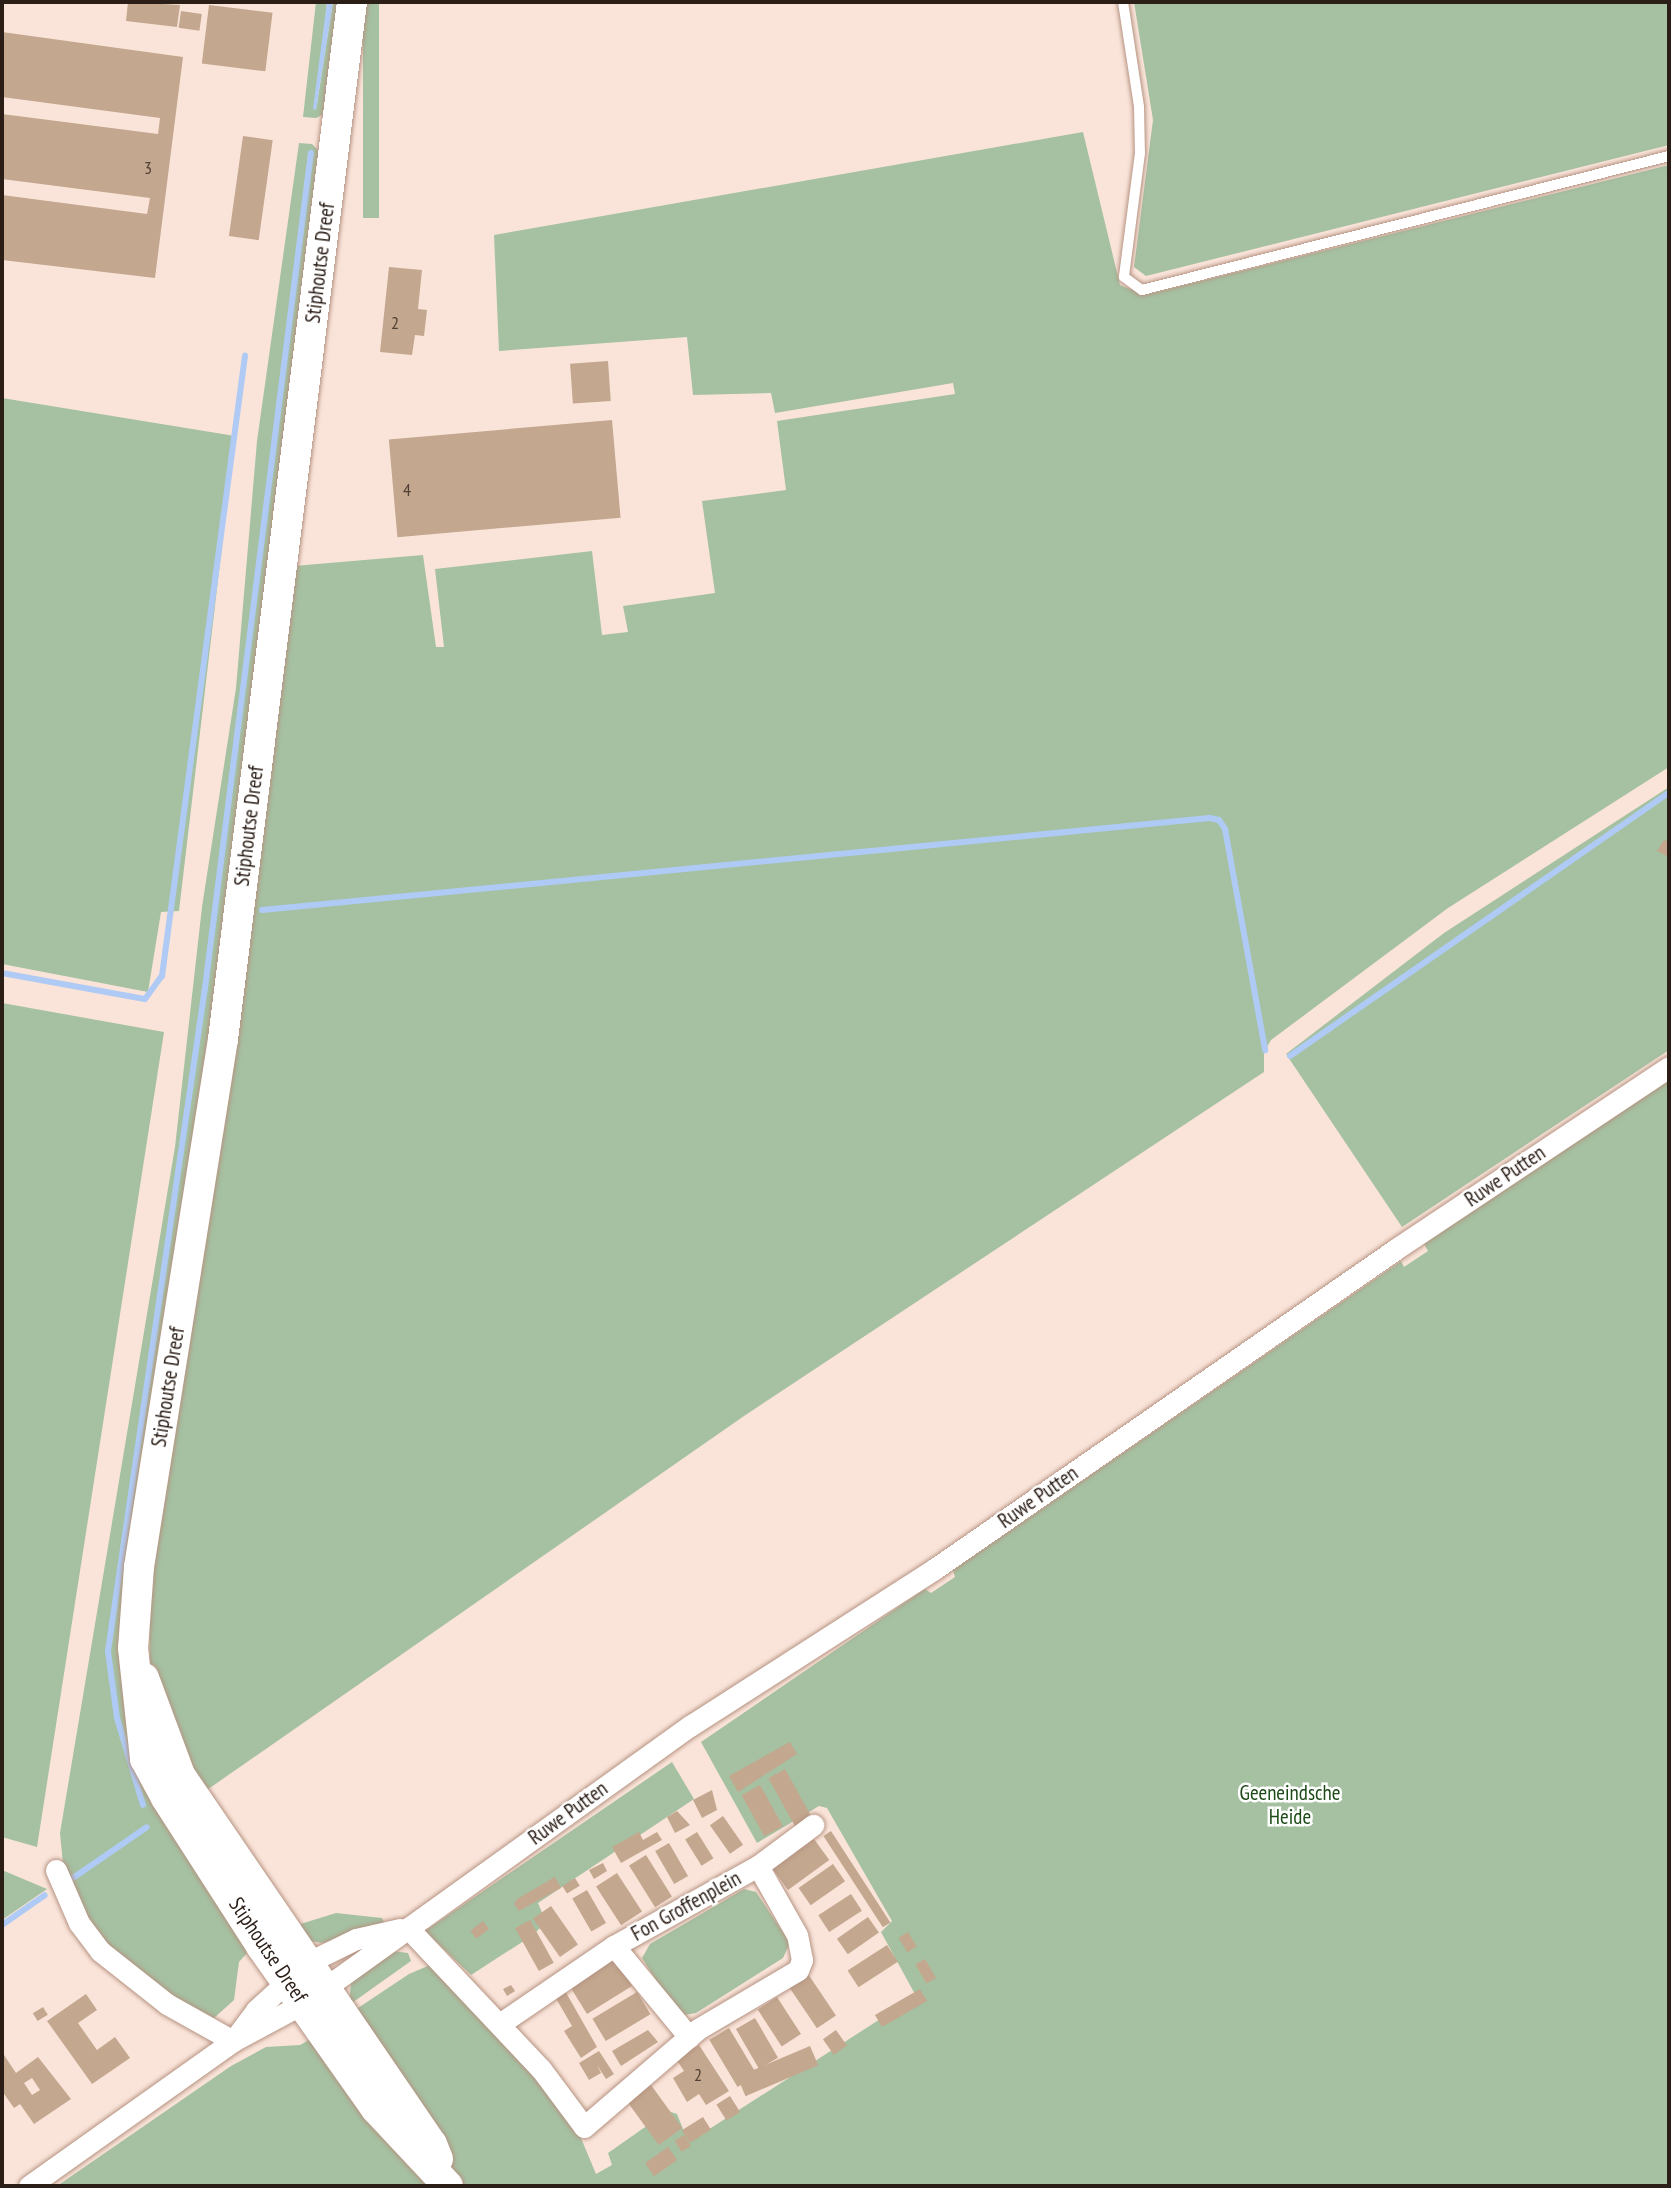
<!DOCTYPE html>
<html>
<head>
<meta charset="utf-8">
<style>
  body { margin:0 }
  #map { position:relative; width:1671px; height:2188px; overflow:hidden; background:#fae4d9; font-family:"PT Sans Narrow",sans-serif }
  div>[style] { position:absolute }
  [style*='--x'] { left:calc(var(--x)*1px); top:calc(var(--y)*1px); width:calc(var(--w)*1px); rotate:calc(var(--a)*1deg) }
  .green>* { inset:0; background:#a5c1a1; transform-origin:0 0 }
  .water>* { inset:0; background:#afcbf5 }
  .stream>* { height:6px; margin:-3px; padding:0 3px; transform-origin:3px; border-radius:3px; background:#afcbf5 }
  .building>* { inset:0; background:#c3a78e; transform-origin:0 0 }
  .roads { filter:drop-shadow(0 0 2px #b59382) drop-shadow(0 0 2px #b59382) }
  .service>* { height:10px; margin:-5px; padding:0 5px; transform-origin:5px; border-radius:5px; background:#fff }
  .minor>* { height:21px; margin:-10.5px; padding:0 10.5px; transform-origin:10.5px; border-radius:10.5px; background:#fff }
  .secondary>* { height:30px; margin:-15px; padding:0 15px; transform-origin:15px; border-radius:15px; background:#fff }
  span { translate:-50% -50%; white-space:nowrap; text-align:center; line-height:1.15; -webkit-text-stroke:5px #fff; paint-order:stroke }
  .number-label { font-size:18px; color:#514035 }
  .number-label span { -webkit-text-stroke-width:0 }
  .street-label { font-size:21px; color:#2b1e17 }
  .park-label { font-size:21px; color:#1c4b17 }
  .frame { position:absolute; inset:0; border:4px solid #2b1e17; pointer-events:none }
</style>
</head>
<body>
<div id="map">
  <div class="green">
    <i style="clip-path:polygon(316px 2px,327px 2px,316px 110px,333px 2px,343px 2px,330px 111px,316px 118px,303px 117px)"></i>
    <i style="left:363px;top:2px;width:16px;height:216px"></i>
    <i style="clip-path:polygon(1134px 2px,1669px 2px,1669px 145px,1146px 276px,1134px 267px,1153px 120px)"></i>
    <i style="clip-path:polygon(1083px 132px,1120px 285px,1145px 295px,1669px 165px,1669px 767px,1448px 908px,1271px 1040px,1264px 1052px,1264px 1072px,744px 1416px,204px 1792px,171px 1733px,150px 1665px,149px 1597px,294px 566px,423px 555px,436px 647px,444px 647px,435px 569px,592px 551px,602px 635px,628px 632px,623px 606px,715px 593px,702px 501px,786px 490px,777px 421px,955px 394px,953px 383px,775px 413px,771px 393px,693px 395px,687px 337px,499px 351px,494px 235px)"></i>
    <i style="clip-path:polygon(299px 143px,312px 144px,324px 156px,233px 899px,122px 1623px,256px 1943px,239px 1962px,234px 2000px,214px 2018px,141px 1979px,92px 1932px,64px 1874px,60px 1833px,175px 1147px,202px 907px,236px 688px,257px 441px)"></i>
    <i style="clip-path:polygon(2px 398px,235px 436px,179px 911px,161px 912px,148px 992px,2px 964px)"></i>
    <i style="clip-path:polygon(1669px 787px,1669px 1050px,1402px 1227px,1286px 1054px,1444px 933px)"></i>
    <i style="clip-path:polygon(2px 1003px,164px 1032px,37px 1847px,2px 1837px)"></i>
    <i style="clip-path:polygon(1669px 1080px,1669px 2186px,461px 2186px,435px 2138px,352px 2012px,409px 1974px,430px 1965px,573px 2119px,596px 2174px,612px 2165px,608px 2153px,668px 2111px,677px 2114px,685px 2134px,697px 2137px,916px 1996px,881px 1932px,892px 1921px,827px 1808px,819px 1806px,757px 1843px,701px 1742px,925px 1589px,931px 1593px,955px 1577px,953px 1570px,1397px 1264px,1401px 1261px,1404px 1267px,1428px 1251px,1424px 1244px)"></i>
    <i style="clip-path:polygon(672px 1762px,694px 1799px,538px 1903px,546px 1922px,533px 1935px,471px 1975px,425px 1931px)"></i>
    <i style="clip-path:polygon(2px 1870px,47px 1889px,2px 1920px)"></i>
    <i style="clip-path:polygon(744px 1889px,756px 1892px,790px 1943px,783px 1958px,696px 2013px,679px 2016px,642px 1958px,650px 1944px)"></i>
    <i style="clip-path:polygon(336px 1913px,382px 1918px,385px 1924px,322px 1943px,310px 1941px,294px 1926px)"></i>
    <i style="clip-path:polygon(392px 1951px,408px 1953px,411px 1961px,349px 2005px,351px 1982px)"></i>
    <i style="clip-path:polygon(316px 2036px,434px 2186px,57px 2186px,231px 2066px,266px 2047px,300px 2045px)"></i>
  </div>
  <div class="water">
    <i style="clip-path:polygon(327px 2px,333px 2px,316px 110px,313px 109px)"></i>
  </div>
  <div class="stream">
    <i style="--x:262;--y:910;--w:952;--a:-5.54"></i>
    <i style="--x:1210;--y:818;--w:9;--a:13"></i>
    <i style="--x:1219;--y:820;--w:11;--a:56"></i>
    <i style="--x:1225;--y:829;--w:225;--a:79.7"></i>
    <i style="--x:2;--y:973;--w:145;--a:10.3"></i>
    <i style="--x:145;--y:999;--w:29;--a:-54"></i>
    <i style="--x:162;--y:976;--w:626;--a:-82.38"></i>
    <i style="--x:1290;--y:1056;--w:461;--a:-34.8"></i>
    <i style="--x:143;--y:1805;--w:91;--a:-106.6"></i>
    <i style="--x:117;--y:1718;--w:68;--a:-97.7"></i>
    <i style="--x:108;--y:1651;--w:670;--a:-81.68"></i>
    <i style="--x:205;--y:988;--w:842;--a:-82.77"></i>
    <i style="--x:70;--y:1880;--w:93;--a:-34.5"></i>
    <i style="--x:2;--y:1925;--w:52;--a:-34.9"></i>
  </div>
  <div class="building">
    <i style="clip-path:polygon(128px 2px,180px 5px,177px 27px,126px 21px)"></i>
    <i style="left:209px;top:5px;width:64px;height:59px;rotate:7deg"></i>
    <i style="left:181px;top:11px;width:21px;height:17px;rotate:8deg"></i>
    <i style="clip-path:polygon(2px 32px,183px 57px,155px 278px,2px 260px,2px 195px,147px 214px,150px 198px,2px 179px,2px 114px,158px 134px,160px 118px,2px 97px)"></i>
    <i style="left:243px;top:136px;width:30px;height:101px;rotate:8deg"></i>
    <i style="clip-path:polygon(389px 267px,422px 270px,418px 309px,427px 310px,424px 336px,415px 335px,412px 355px,380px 352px)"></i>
    <i style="left:608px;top:361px;width:40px;height:38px;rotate:86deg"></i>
    <i style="left:612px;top:420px;width:98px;height:224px;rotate:85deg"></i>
    <i style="clip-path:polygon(1664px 840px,1669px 842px,1669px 857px,1657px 851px)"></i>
    <i style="clip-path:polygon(790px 1742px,797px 1754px,738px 1792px,729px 1776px)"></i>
    <i style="left:785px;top:1769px;width:57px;height:19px;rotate:61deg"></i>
    <i style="left:760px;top:1785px;width:47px;height:21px;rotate:61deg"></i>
    <i style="clip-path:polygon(712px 1790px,717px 1810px,702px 1818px,693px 1800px)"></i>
    <i style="clip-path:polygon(677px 1811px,690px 1825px,675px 1833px,667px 1817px)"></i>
    <i style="left:723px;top:1816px;width:35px;height:16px;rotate:55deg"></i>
    <i style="left:831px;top:1831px;width:109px;height:9px;rotate:57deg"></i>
    <i style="clip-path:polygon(639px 1832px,643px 1840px,657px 1832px,662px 1840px,621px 1863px,612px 1847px)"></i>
    <i style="left:697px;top:1832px;width:31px;height:14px;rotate:58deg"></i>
    <i style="left:814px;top:1839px;width:26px;height:51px;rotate:54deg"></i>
    <i style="left:669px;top:1843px;width:38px;height:16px;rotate:60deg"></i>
    <i style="left:646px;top:1855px;width:49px;height:20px;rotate:58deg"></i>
    <i style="clip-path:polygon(603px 1863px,607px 1871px,594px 1879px,589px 1870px)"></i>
    <i style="left:833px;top:1864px;width:21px;height:42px;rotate:55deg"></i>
    <i style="left:617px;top:1873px;width:46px;height:25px;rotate:57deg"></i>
    <i style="clip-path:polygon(555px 1877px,561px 1888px,519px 1911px,514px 1904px,517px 1899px)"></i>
    <i style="left:575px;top:1878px;width:9px;height:15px;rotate:58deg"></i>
    <i style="left:587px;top:1890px;width:38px;height:17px;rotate:60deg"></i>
    <i style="left:851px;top:1894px;width:20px;height:39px;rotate:57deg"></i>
    <i style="left:551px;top:1906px;width:47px;height:22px;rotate:55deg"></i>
    <i style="left:868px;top:1917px;width:19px;height:38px;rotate:55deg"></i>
    <i style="left:530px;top:1920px;width:49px;height:17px;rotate:61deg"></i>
    <i style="left:483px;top:1921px;width:10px;height:16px;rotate:53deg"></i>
    <i style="left:908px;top:1932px;width:17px;height:11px;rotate:59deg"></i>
    <i style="left:887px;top:1945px;width:20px;height:47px;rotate:57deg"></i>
    <i style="clip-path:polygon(611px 1959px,619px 1963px,632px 1986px,587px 2014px,569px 1985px)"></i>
    <i style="left:925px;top:1959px;width:22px;height:11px;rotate:60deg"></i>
    <i style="left:808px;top:1974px;width:50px;height:23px;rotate:56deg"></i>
    <i style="clip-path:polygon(511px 1985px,515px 1991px,507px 1996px,503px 1989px)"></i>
    <i style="clip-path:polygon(564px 1989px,597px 2047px,581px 2058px,564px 2031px,572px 2026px,554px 1995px)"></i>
    <i style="left:920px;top:1989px;width:14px;height:52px;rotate:60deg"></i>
    <i style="left:637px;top:1992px;width:26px;height:52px;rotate:59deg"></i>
    <i style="clip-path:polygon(86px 1994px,97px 2010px,78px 2023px,97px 2050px,115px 2037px,130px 2058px,92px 2084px,47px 2021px)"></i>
    <i style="left:777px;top:1997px;width:44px;height:23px;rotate:57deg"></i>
    <i style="left:43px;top:2007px;width:9px;height:12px;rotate:58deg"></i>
    <i style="left:755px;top:2018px;width:46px;height:22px;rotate:60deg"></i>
    <i style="left:729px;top:2028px;width:55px;height:23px;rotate:59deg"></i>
    <i style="clip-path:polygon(648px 2030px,658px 2042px,621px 2066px,612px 2051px)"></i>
    <i style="left:836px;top:2030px;width:19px;height:16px;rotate:55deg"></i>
    <i style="clip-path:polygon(699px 2045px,729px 2091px,706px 2105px,699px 2094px,687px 2102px,673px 2078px,684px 2071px,676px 2059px)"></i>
    <i style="left:810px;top:2046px;width:21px;height:79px;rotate:67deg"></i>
    <i style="clip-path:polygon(599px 2051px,614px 2074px,606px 2079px,597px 2065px,601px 2073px,589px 2080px,579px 2063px)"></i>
    <i style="clip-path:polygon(evenodd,2px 2052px,16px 2073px,38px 2057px,71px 2099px,34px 2124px,20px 2104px,14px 2108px,2px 2091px,2px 2052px,32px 2078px,40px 2090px,32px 2095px,24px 2083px,32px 2078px)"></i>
    <i style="left:651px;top:2085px;width:53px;height:29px;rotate:54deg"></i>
    <i style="left:730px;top:2096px;width:19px;height:16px;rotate:58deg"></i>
    <i style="left:703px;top:2117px;width:15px;height:25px;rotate:58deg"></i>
    <i style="left:684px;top:2135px;width:13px;height:11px;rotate:58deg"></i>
    <i style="left:668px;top:2147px;width:16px;height:28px;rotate:55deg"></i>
  </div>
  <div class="roads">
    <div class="service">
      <i style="--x:1123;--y:2;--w:106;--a:81.3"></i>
      <i style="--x:1139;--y:107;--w:46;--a:88.8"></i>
      <i style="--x:1140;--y:153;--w:125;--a:97.4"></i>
      <i style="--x:1124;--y:277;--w:22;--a:36"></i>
      <i style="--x:1142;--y:290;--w:544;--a:-14.27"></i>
    </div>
    <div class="minor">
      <i style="--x:56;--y:1870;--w:58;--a:66.5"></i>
      <i style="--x:79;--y:1923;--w:35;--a:53"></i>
      <i style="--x:100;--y:1951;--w:85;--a:38.3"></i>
      <i style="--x:167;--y:2004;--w:76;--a:29.3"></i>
      <i style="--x:408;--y:1928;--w:194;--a:46.7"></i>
      <i style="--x:541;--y:2069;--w:72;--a:53.4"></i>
      <i style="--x:584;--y:2127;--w:150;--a:-40.7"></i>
      <i style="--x:698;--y:2029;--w:116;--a:-30.5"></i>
      <i style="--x:798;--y:1970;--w:11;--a:-68"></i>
      <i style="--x:802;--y:1960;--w:25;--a:-101"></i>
      <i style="--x:797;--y:1935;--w:79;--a:-119.5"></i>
      <i style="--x:614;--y:1946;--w:118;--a:50.5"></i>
      <i style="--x:501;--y:2023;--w:137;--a:-34.3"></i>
      <i style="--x:614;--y:1946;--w:165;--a:-29.1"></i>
      <i style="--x:758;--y:1866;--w:69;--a:-36.7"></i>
      <i style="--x:236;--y:2037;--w:34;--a:-53"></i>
      <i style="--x:256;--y:2010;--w:72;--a:-42.2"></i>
      <i style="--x:309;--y:1962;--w:52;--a:-26.1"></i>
      <i style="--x:356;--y:1939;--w:45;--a:-12.8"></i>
      <i style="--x:29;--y:2186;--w:250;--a:-35.4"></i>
      <i style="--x:233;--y:2041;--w:81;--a:-28.2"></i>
      <i style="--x:304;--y:2003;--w:475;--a:-35.7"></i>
      <i style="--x:690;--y:1726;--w:289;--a:-32.7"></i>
      <i style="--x:933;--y:1570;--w:563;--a:-34.73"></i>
      <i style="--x:1396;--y:1249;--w:328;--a:-33.7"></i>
    </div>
    <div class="secondary">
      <i style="--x:352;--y:2;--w:1045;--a:97.09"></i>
      <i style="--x:223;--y:1039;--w:535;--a:99.04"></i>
      <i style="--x:139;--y:1567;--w:81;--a:94.2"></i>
      <i style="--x:133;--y:1648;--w:112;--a:83.8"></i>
      <i style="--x:145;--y:1759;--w:44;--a:61.7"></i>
      <i style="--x:166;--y:1798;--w:176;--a:57.3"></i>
      <i style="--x:261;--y:1946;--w:199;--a:54.8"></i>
      <i style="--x:376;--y:2109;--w:105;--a:46.9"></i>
      <i style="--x:144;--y:1678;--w:103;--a:69.6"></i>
      <i style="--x:180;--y:1775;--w:447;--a:55.7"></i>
      <i style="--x:432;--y:2144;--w:16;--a:68"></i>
    </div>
  </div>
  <div class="number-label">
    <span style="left:148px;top:168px">3</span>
    <span style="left:395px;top:323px">2</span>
    <span style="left:407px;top:490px">4</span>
    <span style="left:698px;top:2075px">2</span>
  </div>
  <div class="street-label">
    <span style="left:320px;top:263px;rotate:-83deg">Stiphoutse Dreef</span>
    <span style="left:249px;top:826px;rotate:-83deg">Stiphoutse Dreef</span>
    <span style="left:1505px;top:1176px;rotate:-34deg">Ruwe Putten</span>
    <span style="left:168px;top:1387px;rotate:-81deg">Stiphoutse Dreef</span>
    <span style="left:1038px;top:1497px;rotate:-35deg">Ruwe Putten</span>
    <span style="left:568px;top:1813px;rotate:-36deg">Ruwe Putten</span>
    <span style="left:686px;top:1906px;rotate:-29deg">Fon Groffenplein</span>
    <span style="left:268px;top:1950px;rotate:56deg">Stiphoutse Dreef</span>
  </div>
  <div class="park-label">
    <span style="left:1290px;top:1805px">Geeneindsche<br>Heide</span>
  </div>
  <div class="frame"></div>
</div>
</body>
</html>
